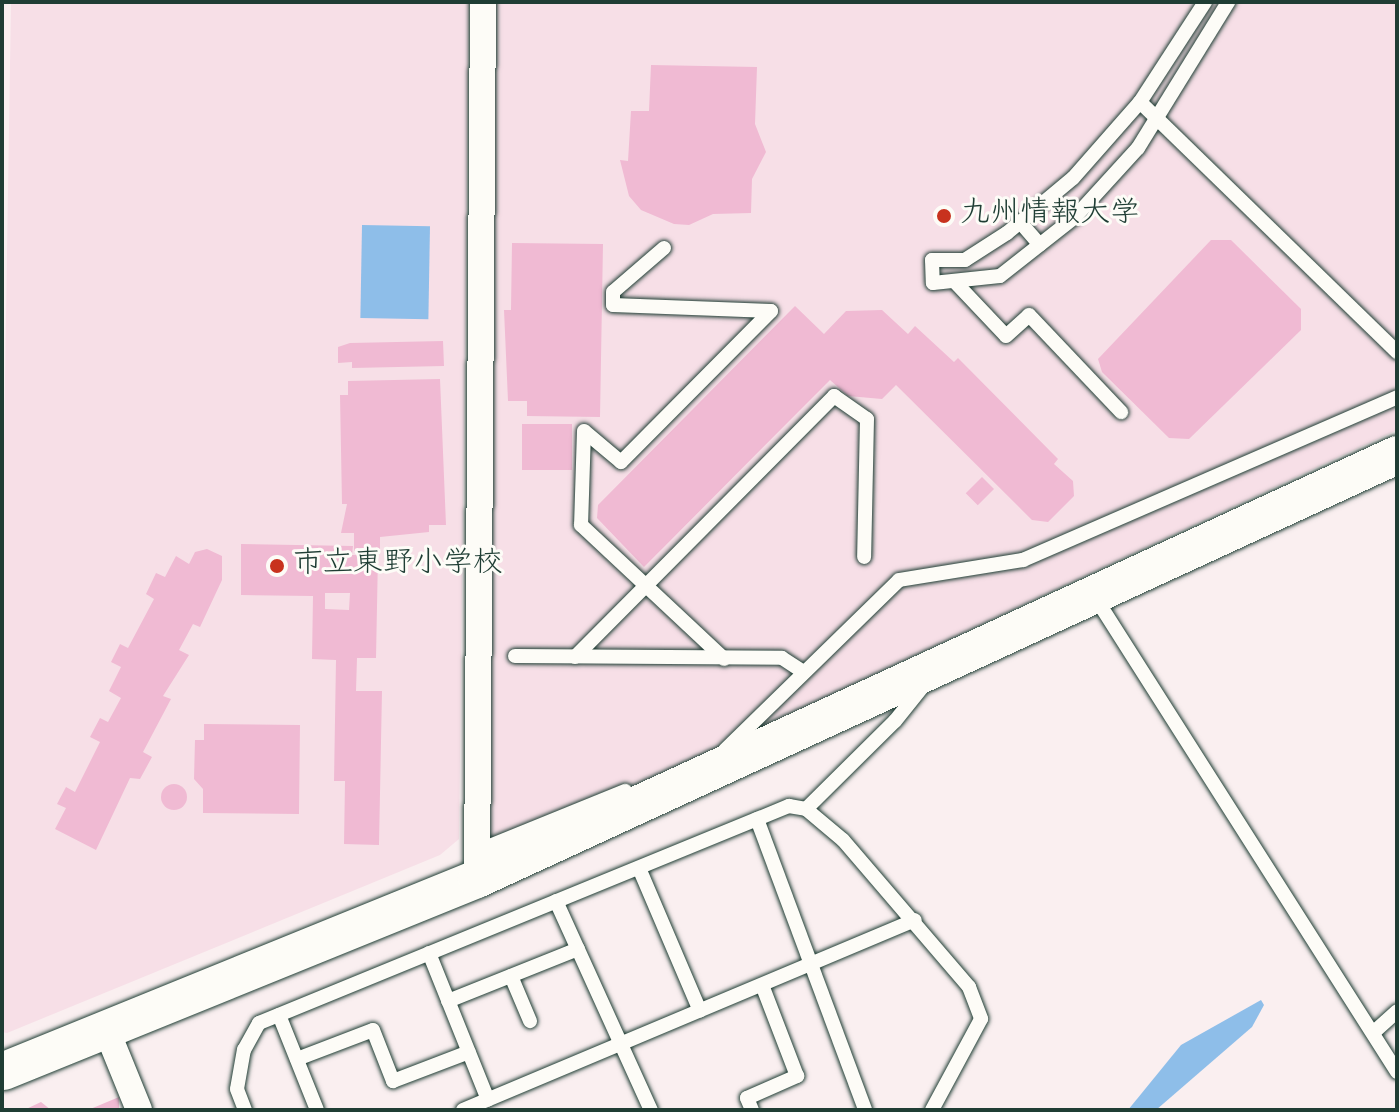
<!DOCTYPE html>
<html>
<head>
<meta charset="utf-8">
<style>
  body { margin:0 }
  #map { position:relative; width:1399px; height:1112px; overflow:hidden; background:#faeff0; font-family:"Gochi Hand","Klee One",sans-serif }
  div>[style] { position:absolute }
  [style*='--x'] { left:calc(var(--x)*1px); top:calc(var(--y)*1px); width:calc(var(--w)*1px); rotate:calc(var(--a)*1deg) }
  .built>* { inset:0; background:#f7dfe7 }
  .water>* { inset:0; background:#8ebee9; transform-origin:0 0 }
  .building>* { inset:0; background:#f0bad3; transform-origin:0 0 }
  .round { border-radius:50% }
  .roads { filter:drop-shadow(0 0 2px #1f3d34) drop-shadow(0 0 2px #1f3d34) }
  .lane>* { height:14px; margin:-7px; padding:0 7px; transform-origin:7px; border-radius:7px; background:#fdfcf7 }
  .street>* { height:26px; margin:-13px; padding:0 13px; transform-origin:13px; border-radius:13px; background:#fdfcf7 }
  .secondary>* { height:38px; margin:-19px; padding:0 19px; transform-origin:19px; border-radius:19px; background:#fdfcf7 }
  .dots>* { width:22px; height:22px; translate:-50% -50%; box-sizing:border-box; border:4px solid #fdfcf7; border-radius:50% }
  span { translate:-50% -50%; white-space:nowrap; text-align:center; line-height:1.15; -webkit-text-stroke:6px #fdfcf7; paint-order:stroke }
  .poi-label { font-size:30px; color:#1f3d34 }
  .left { translate:0 -50%; text-align:left }
  .frame { position:absolute; inset:0; border:4px solid #1f3d34; pointer-events:none }
</style>
</head>
<body>
<div id="map">
  <div class="built">
    <i style="clip-path:polygon(11px 2px,469px 2px,459px 839px,440px 855px,7px 1033px,2px 1032px,2px 570px)"></i>
    <i style="clip-path:polygon(494px 2px,1397px 2px,1397px 430px,646px 781px,497px 843px,484px 836px)"></i>
  </div>
  <div class="water">
    <i style="left:362px;top:225px;width:68px;height:93px;rotate:1deg"></i>
    <i style="clip-path:polygon(1261px 1000px,1264px 1005px,1252px 1027px,1156px 1110px,1128px 1110px,1181px 1045px)"></i>
  </div>
  <div class="building">
    <i style="clip-path:polygon(651px 65px,757px 67px,755px 124px,766px 152px,752px 179px,751px 213px,713px 214px,689px 225px,674px 224px,641px 210px,629px 196px,620px 160px,628px 161px,631px 111px,649px 111px)"></i>
    <i style="clip-path:polygon(1211px 240px,1231px 240px,1301px 309px,1301px 330px,1189px 439px,1169px 438px,1102px 372px,1098px 359px)"></i>
    <i style="clip-path:polygon(512px 243px,603px 244px,600px 417px,527px 416px,527px 401px,508px 401px,504px 310px,511px 310px)"></i>
    <i style="clip-path:polygon(795px 306px,824px 334px,846px 311px,882px 310px,908px 334px,915px 326px,954px 362px,958px 358px,1058px 459px,1054px 464px,1073px 481px,1074px 496px,1048px 522px,1032px 520px,896px 385px,882px 399px,848px 396px,830px 380px,644px 567px,597px 518px,598px 505px)"></i>
    <i style="clip-path:polygon(443px 341px,444px 366px,352px 368px,352px 362px,338px 363px,338px 347px,350px 343px)"></i>
    <i style="clip-path:polygon(440px 379px,446px 525px,429px 525px,429px 532px,380px 537px,380px 551px,354px 551px,354px 533px,341px 533px,347px 504px,342px 504px,340px 395px,348px 395px,348px 381px)"></i>
    <i style="left:572px;top:424px;width:46px;height:50px;rotate:90deg"></i>
    <i style="left:982px;top:477px;width:17px;height:23px;rotate:45deg"></i>
    <i style="clip-path:polygon(evenodd,241px 544px,353px 546px,352px 555px,378px 555px,376px 658px,357px 658px,356px 691px,382px 691px,379px 845px,344px 844px,345px 781px,334px 781px,336px 660px,312px 659px,313px 596px,241px 595px,241px 544px,325px 593px,350px 593px,349px 610px,325px 609px,325px 593px)"></i>
    <i style="clip-path:polygon(207px 549px,222px 556px,222px 580px,200px 627px,193px 624px,179px 650px,189px 655px,163px 696px,171px 699px,143px 752px,152px 757px,140px 779px,130px 778px,96px 850px,55px 829px,66px 808px,57px 804px,66px 787px,75px 792px,100px 742px,90px 737px,100px 718px,108px 722px,121px 698px,109px 691px,121px 667px,111px 662px,120px 644px,128px 648px,154px 599px,146px 594px,156px 573px,165px 577px,176px 556px,189px 564px,195px 552px)"></i>
    <i style="clip-path:polygon(204px 724px,300px 725px,299px 814px,203px 813px,203px 789px,194px 779px,195px 740px,204px 740px)"></i>
    <i class="round" style="left:161px;top:784px;width:26px;height:26px"></i>
    <i style="clip-path:polygon(119px 1097px,119px 1110px,88px 1110px)"></i>
    <i style="clip-path:polygon(41px 1102px,51px 1110px,24px 1110px)"></i>
  </div>
  <div class="roads">
    <div class="lane">
      <i style="--x:1205;--y:2;--w:119;--a:123"></i>
      <i style="--x:1140;--y:102;--w:101;--a:131.4"></i>
      <i style="--x:1073;--y:178;--w:86;--a:140.2"></i>
      <i style="--x:1007;--y:233;--w:50;--a:147.3"></i>
      <i style="--x:965;--y:260;--w:33;--a:180"></i>
      <i style="--x:932;--y:260;--w:23;--a:88"></i>
      <i style="--x:933;--y:283;--w:67;--a:-6"></i>
      <i style="--x:1000;--y:276;--w:95;--a:-38.2"></i>
      <i style="--x:1075;--y:217;--w:93;--a:-47.6"></i>
      <i style="--x:1138;--y:148;--w:172;--a:-58.3"></i>
      <i style="--x:1140;--y:102;--w:359;--a:44.2"></i>
      <i style="--x:1020;--y:222;--w:30;--a:49"></i>
      <i style="--x:664;--y:248;--w:67;--a:139.2"></i>
      <i style="--x:613;--y:292;--w:13;--a:90"></i>
      <i style="--x:613;--y:305;--w:158;--a:2.2"></i>
      <i style="--x:771;--y:311;--w:213;--a:134.8"></i>
      <i style="--x:621;--y:462;--w:48;--a:-140"></i>
      <i style="--x:584;--y:431;--w:94;--a:91.8"></i>
      <i style="--x:581;--y:525;--w:196;--a:43.1"></i>
      <i style="--x:955;--y:282;--w:74;--a:46.6"></i>
      <i style="--x:1006;--y:336;--w:31;--a:-42"></i>
      <i style="--x:1029;--y:315;--w:134;--a:46.5"></i>
      <i style="--x:1095;--y:597;--w:563;--a:57.55"></i>
      <i style="--x:515;--y:656;--w:267;--a:0.4"></i>
      <i style="--x:782;--y:658;--w:24;--a:33"></i>
      <i style="--x:575;--y:657;--w:368;--a:-45.2"></i>
      <i style="--x:834;--y:396;--w:40;--a:34.9"></i>
      <i style="--x:867;--y:419;--w:138;--a:91.2"></i>
      <i style="--x:725;--y:750;--w:243;--a:-44.3"></i>
      <i style="--x:899;--y:580;--w:126;--a:-9.2"></i>
      <i style="--x:1023;--y:560;--w:408;--a:-23.5"></i>
      <i style="--x:806;--y:809;--w:125;--a:-44.7"></i>
      <i style="--x:895;--y:721;--w:46;--a:-51.1"></i>
      <i style="--x:757;--y:819;--w:310;--a:69.6"></i>
      <i style="--x:477;--y:851;--w:160;--a:-22.1"></i>
      <i style="--x:639;--y:868;--w:155;--a:66.9"></i>
      <i style="--x:556;--y:901;--w:230;--a:65.6"></i>
      <i style="--x:429;--y:953;--w:158;--a:68.1"></i>
      <i style="--x:511;--y:976;--w:49;--a:67.1"></i>
      <i style="--x:448;--y:1001;--w:140;--a:-21.8"></i>
      <i style="--x:279;--y:1015;--w:102;--a:68.2"></i>
      <i style="--x:1374;--y:1032;--w:31;--a:-42"></i>
      <i style="--x:297;--y:1059;--w:81;--a:-20.9"></i>
      <i style="--x:373;--y:1030;--w:55;--a:68.6"></i>
      <i style="--x:393;--y:1081;--w:81;--a:-20.9"></i>
      <i style="--x:245;--y:1110;--w:22;--a:-111"></i>
      <i style="--x:237;--y:1089;--w:40;--a:-80"></i>
      <i style="--x:244;--y:1050;--w:31;--a:-61"></i>
      <i style="--x:259;--y:1023;--w:573;--a:-22.27"></i>
      <i style="--x:789;--y:806;--w:17;--a:10"></i>
      <i style="--x:806;--y:809;--w:48;--a:40"></i>
      <i style="--x:843;--y:840;--w:194;--a:49.4"></i>
      <i style="--x:969;--y:987;--w:34;--a:69"></i>
      <i style="--x:981;--y:1019;--w:103;--a:118.3"></i>
      <i style="--x:463;--y:1110;--w:490;--a:-22.8"></i>
      <i style="--x:752;--y:1110;--w:13;--a:-113"></i>
      <i style="--x:747;--y:1098;--w:55;--a:-23.7"></i>
      <i style="--x:797;--y:1076;--w:97;--a:-111"></i>
    </div>
    <div class="street">
      <i style="--x:477;--y:879;--w:877;--a:-89.61"></i>
      <i style="--x:107;--y:1031;--w:85;--a:67.9"></i>
    </div>
    <div class="secondary">
      <i style="--x:4;--y:1071;--w:510;--a:-22.09"></i>
      <i style="--x:477;--y:879;--w:1013;--a:-24.74"></i>
    </div>
  </div>
  <div class="dots">
    <i style="left:944px;top:216px;background:#c8321e"></i>
    <i style="left:277px;top:566px;background:#c8321e"></i>
  </div>
  <div class="poi-label">
    <span class="left" style="left:960px;top:216px">九州情報大学</span>
    <span class="left" style="left:293px;top:566px">市立東野小学校</span>
  </div>
  <div class="frame"></div>
</div>
</body>
</html>
